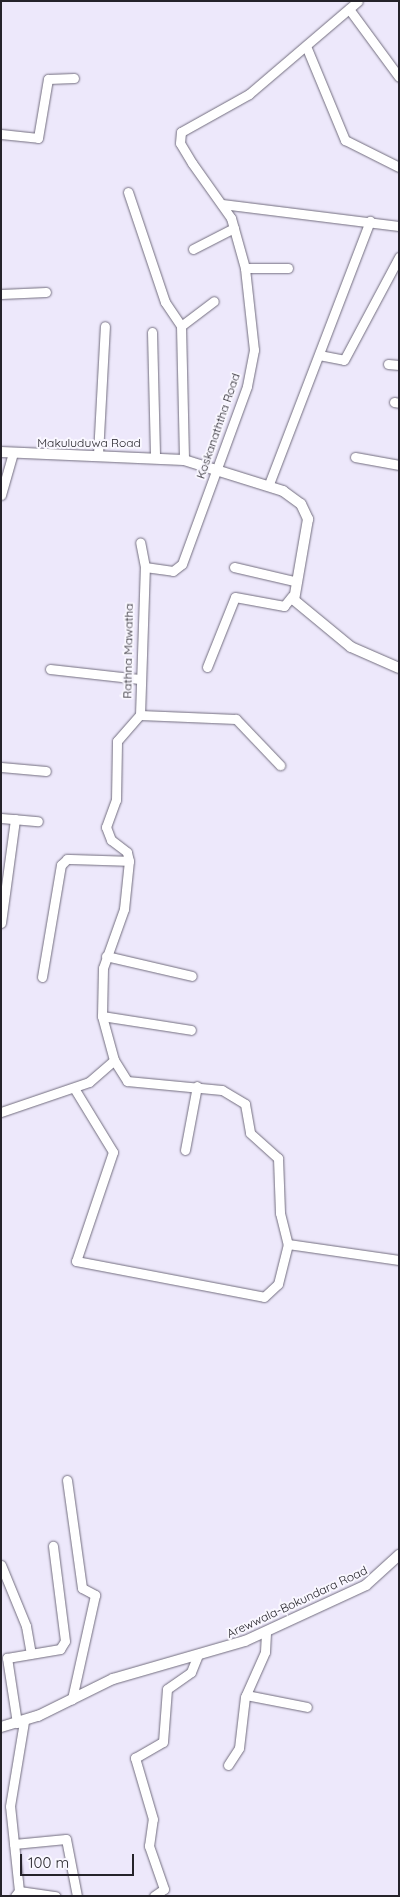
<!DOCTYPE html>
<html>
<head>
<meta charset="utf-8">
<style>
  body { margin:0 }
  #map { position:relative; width:400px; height:1897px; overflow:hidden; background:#ede8fb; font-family:Quicksand,sans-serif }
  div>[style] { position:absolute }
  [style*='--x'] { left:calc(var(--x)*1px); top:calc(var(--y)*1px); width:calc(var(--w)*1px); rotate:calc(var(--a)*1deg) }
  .roads { filter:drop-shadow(0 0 1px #726d7e) drop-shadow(0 0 1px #726d7e) }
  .minor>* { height:9px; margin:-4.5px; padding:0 4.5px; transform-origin:4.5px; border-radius:4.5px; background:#fff }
  .tertiary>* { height:10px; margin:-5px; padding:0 5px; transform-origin:5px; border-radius:5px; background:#fff }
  span { translate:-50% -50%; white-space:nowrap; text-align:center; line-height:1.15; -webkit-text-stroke:4px #f9f7ff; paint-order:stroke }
  .street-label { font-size:12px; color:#25232a }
  .frame { position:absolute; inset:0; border:2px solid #25232a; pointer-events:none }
  .scale { position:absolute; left:20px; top:1854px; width:114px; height:22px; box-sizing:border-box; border:2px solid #25232a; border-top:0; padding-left:6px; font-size:15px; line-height:18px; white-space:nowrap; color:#25232a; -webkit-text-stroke:4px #f9f7ff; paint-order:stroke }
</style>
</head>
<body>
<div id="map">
  <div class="roads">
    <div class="minor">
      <i style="--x:349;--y:9;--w:84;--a:53.7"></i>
      <i style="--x:306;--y:46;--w:102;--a:67.5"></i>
      <i style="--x:345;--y:140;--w:60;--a:26.6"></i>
      <i style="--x:1;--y:134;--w:37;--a:6"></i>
      <i style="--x:38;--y:138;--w:60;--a:-80.4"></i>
      <i style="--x:48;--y:79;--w:26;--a:-2"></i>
      <i style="--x:128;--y:192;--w:116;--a:71.4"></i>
      <i style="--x:165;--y:302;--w:29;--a:56"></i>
      <i style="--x:181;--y:326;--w:134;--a:88.7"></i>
      <i style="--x:222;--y:204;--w:178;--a:7.1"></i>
      <i style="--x:193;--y:249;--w:46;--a:-27.1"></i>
      <i style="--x:245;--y:268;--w:43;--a:0"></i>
      <i style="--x:1;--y:294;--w:45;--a:-2.5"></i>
      <i style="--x:181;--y:326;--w:41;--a:-37.1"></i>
      <i style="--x:152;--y:332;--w:124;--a:88.6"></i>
      <i style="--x:319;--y:355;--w:25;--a:11"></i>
      <i style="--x:344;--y:360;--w:117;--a:-61.9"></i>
      <i style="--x:388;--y:364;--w:11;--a:5"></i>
      <i style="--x:394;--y:402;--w:5;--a:11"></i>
      <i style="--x:98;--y:454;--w:128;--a:-86.9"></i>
      <i style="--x:355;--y:457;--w:45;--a:10.3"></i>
      <i style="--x:269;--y:484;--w:282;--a:-69"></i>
      <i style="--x:1;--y:495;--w:44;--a:-74.1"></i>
      <i style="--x:145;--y:567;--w:28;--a:8"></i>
      <i style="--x:173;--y:571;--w:11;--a:-38"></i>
      <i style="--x:182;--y:564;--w:189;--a:-69.9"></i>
      <i style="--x:247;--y:386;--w:37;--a:-79"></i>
      <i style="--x:254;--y:350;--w:82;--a:-96.3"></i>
      <i style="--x:245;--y:268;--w:52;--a:-105.6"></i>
      <i style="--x:231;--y:218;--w:67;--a:-125.3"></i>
      <i style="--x:192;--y:163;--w:23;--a:-121"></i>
      <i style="--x:180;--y:143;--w:11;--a:-85"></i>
      <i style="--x:181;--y:132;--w:78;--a:-29.2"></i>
      <i style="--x:249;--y:94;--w:143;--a:-40.5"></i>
      <i style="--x:234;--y:567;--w:62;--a:13.1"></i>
      <i style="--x:207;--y:667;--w:75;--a:-68.2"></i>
      <i style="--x:235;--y:597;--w:50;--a:10.4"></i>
      <i style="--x:284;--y:606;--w:13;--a:-51"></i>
      <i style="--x:50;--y:669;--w:90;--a:6.4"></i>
      <i style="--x:140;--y:715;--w:96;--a:2.4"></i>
      <i style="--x:236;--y:719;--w:64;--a:46.3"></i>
      <i style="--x:1;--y:767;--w:45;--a:5.1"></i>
      <i style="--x:1;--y:818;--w:37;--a:5"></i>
      <i style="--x:1;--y:923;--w:105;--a:-82.3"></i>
      <i style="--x:106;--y:956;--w:88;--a:13.1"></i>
      <i style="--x:42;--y:977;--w:114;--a:-80.4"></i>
      <i style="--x:61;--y:865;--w:8;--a:-45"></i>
      <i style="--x:67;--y:859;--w:62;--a:1.8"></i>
      <i style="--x:102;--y:1016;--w:90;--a:8.9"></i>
      <i style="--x:114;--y:1060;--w:25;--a:58"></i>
      <i style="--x:127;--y:1081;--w:95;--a:5.4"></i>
      <i style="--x:222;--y:1090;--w:27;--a:31"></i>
      <i style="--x:245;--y:1104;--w:29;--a:80"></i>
      <i style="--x:250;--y:1133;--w:38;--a:42"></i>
      <i style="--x:278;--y:1158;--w:55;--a:87.9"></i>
      <i style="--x:280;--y:1213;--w:32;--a:76"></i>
      <i style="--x:288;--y:1244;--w:112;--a:8.2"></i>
      <i style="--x:74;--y:1088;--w:75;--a:58.6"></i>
      <i style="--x:113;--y:1152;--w:115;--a:108.7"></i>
      <i style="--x:76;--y:1261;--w:191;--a:10.8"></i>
      <i style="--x:264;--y:1297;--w:19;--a:-43"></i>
      <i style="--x:278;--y:1284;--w:41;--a:-76"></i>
      <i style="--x:1;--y:1112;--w:93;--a:-18.8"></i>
      <i style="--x:89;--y:1082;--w:33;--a:-41"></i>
      <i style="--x:114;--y:1060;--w:46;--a:-105.3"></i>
      <i style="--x:102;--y:1016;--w:48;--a:-88.8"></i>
      <i style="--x:103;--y:968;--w:63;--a:-70.4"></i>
      <i style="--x:124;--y:909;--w:48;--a:-84.1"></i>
      <i style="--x:129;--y:861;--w:9;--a:-103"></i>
      <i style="--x:127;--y:852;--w:20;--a:-143"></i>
      <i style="--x:111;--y:840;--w:14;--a:-111"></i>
      <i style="--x:106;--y:827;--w:29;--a:-70"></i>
      <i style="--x:116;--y:800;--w:59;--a:-89"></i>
      <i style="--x:117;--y:741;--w:35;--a:-49"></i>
      <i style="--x:140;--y:715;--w:148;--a:-88.1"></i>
      <i style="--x:145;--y:567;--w:25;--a:-101"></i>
      <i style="--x:185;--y:1150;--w:65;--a:-79.4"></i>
      <i style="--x:67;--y:1480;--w:109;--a:82.1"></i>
      <i style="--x:82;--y:1588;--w:15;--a:28"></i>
      <i style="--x:95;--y:1595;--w:107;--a:102.5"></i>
      <i style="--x:1;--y:1565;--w:66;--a:67.7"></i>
      <i style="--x:26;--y:1626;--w:28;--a:80"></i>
      <i style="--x:246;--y:1695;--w:62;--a:11.1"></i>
      <i style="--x:17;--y:1723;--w:66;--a:-98.7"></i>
      <i style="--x:7;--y:1658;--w:54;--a:-9.6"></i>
      <i style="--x:60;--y:1649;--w:9;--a:-58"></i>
      <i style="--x:65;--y:1641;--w:96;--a:-97.2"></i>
      <i style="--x:228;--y:1765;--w:20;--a:-57"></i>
      <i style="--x:239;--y:1748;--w:51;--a:-83.3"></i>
      <i style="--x:245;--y:1697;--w:49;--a:-66"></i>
      <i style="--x:265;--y:1652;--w:21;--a:-87"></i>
      <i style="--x:14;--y:1844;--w:52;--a:-5.5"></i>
      <i style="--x:66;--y:1839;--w:58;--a:79.1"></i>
      <i style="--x:19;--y:1891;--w:37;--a:8"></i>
      <i style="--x:15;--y:1896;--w:6;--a:-51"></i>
      <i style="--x:19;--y:1891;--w:85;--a:-96"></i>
      <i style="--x:10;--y:1806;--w:86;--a:-80.6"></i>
      <i style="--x:154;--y:1896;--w:12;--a:-35"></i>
      <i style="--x:164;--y:1889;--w:46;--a:-109.2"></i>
      <i style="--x:149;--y:1846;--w:27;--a:-82"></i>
      <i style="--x:153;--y:1819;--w:64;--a:-106.4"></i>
      <i style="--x:135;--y:1758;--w:32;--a:-30"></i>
      <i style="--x:163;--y:1742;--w:53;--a:-85.7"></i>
      <i style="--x:167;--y:1689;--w:29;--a:-35"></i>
      <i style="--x:191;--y:1672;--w:18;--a:-68"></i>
    </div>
    <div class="tertiary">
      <i style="--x:1;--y:452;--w:183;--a:2.5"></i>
      <i style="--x:184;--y:460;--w:104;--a:17.4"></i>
      <i style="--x:283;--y:491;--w:22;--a:36"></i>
      <i style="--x:301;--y:504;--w:17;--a:65"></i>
      <i style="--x:308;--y:519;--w:82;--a:99.8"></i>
      <i style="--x:294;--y:600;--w:74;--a:39.5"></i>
      <i style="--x:351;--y:647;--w:52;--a:23.6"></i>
      <i style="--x:1;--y:1727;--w:39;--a:-17"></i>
      <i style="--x:38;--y:1716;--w:84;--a:-26.3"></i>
      <i style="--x:113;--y:1679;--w:137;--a:-16.1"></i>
      <i style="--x:245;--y:1641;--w:133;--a:-24.8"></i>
      <i style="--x:366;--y:1585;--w:45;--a:-42.3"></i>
    </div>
  </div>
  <div class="street-label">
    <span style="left:218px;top:426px;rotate:-71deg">Koskanaththa Road</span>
    <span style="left:89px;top:443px">Makuluduwa Road</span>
    <span style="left:128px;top:651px;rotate:-89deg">Rathna Mawatha</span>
    <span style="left:297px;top:1602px;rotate:-25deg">Arewwala-Bokundara Road</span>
  </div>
  <div class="frame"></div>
  <div class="scale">100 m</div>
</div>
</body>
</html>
